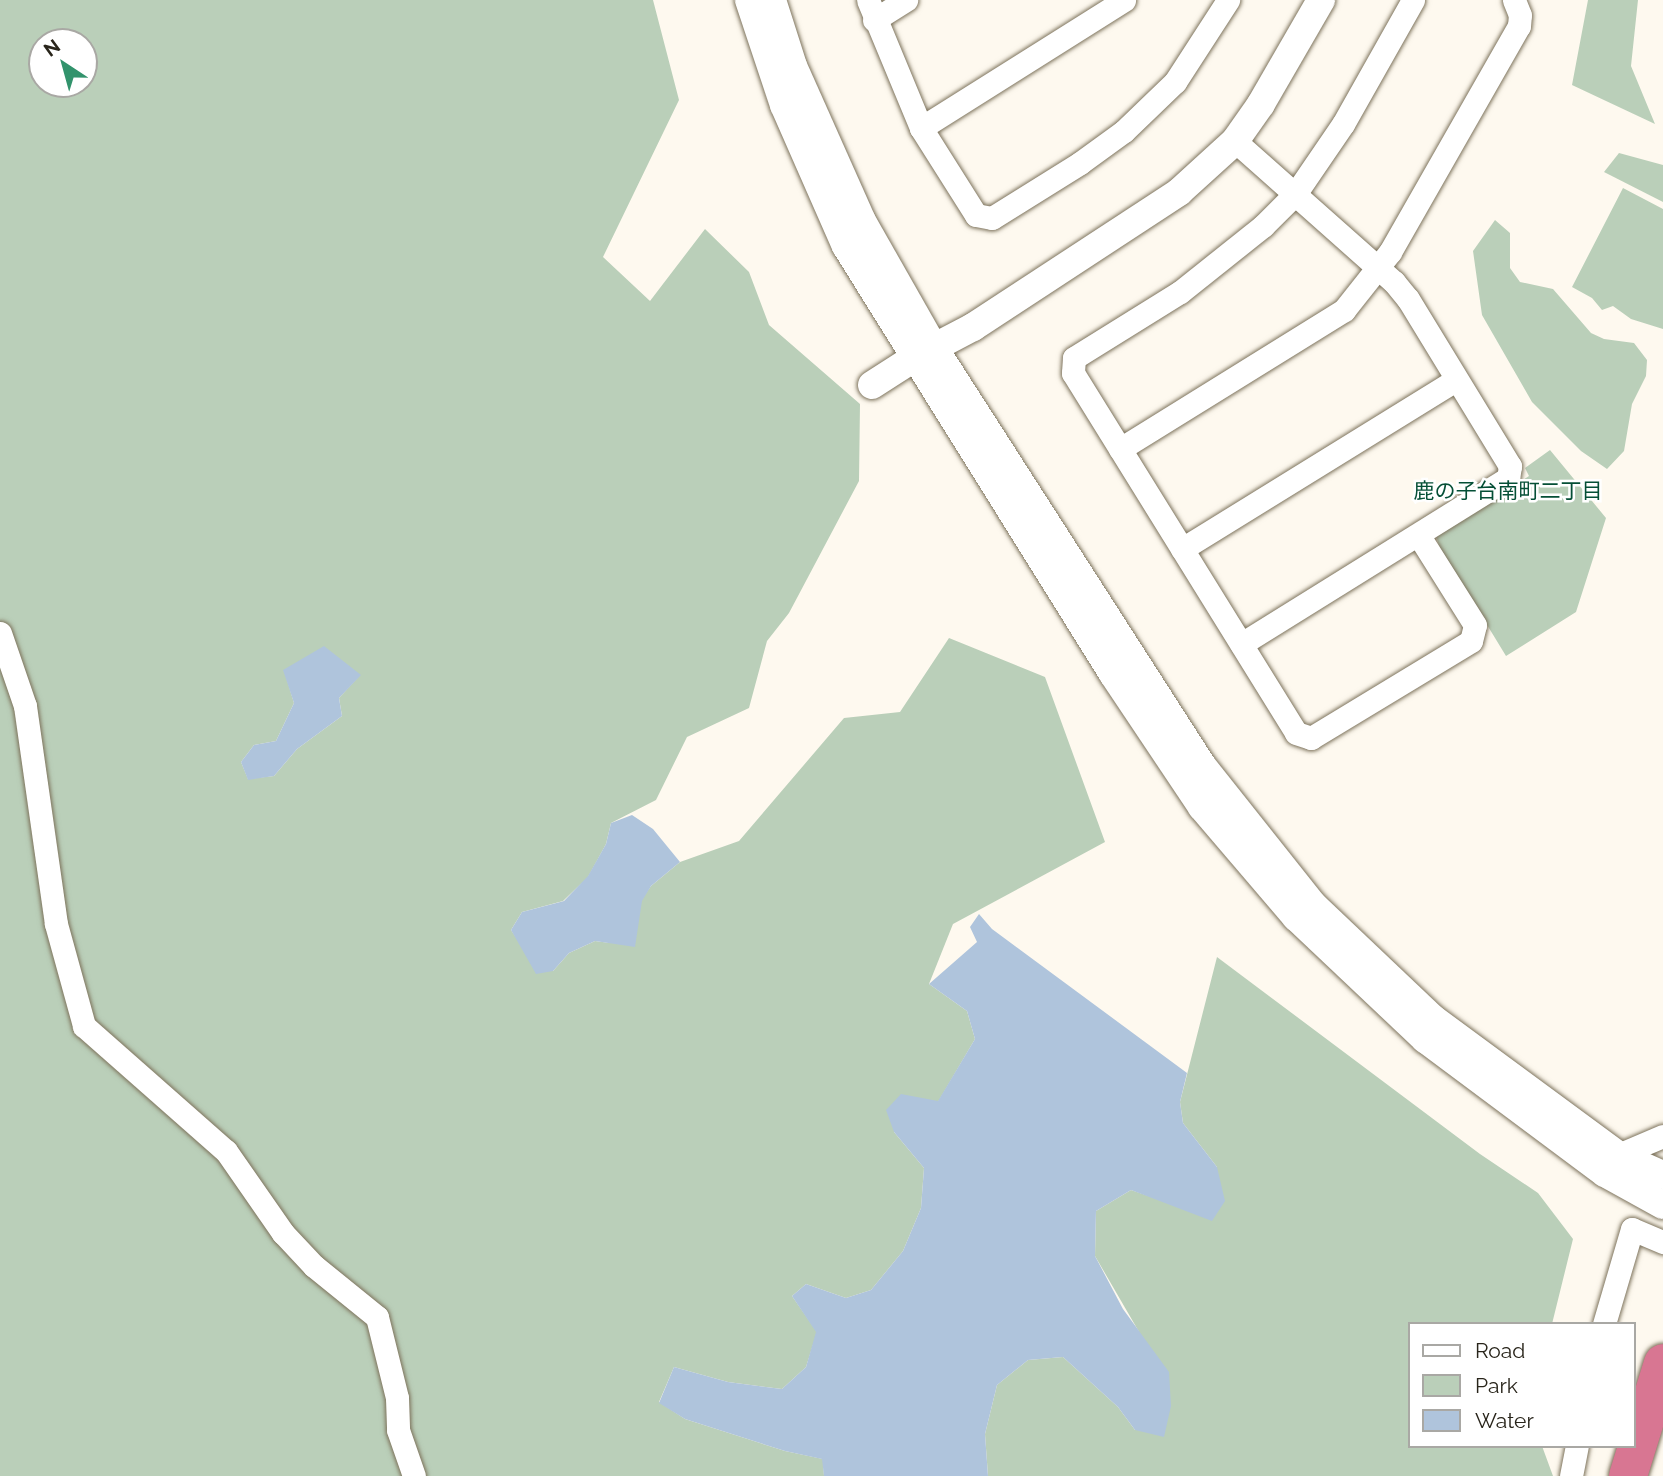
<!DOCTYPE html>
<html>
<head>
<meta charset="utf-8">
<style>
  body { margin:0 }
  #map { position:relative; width:1663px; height:1476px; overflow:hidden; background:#fef9ef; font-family:Raleway,"Noto Sans JP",sans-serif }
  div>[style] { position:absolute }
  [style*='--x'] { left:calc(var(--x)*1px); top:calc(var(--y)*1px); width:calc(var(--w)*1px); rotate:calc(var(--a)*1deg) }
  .green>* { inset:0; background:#bacfb9 }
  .water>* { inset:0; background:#afc4dc }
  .roads { filter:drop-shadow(0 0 2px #7d735c) drop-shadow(0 0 2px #7d735c) }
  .minor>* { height:23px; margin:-11.5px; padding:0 11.5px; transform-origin:11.5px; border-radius:11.5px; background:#fff }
  .tertiary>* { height:28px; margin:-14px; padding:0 14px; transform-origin:14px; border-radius:14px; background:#fff }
  .motorway>* { height:38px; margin:-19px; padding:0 19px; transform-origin:19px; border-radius:19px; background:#d87692 }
  span { translate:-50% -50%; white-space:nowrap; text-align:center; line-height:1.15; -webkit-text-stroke:5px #fff; paint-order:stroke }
  .neighbourhood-label { font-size:21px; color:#054f36 }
  .legend { position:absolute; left:1408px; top:1322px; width:228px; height:126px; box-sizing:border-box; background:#fff; border:2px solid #a9a8a4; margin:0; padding:9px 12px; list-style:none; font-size:21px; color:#29251b }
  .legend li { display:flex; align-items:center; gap:14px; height:35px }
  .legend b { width:35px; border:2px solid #a9a8a4 }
  .north { position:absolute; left:28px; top:28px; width:70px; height:70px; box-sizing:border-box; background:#fff; border:2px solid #a9a8a4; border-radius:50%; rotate:324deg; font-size:19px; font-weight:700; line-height:28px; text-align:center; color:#29251b }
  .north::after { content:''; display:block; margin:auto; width:24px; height:32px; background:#32936c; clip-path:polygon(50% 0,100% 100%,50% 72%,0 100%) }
</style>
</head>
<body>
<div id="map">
  <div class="green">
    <i style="clip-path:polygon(evenodd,0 0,653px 0,679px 100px,603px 257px,650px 301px,705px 229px,749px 272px,769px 325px,860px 404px,859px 481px,789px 613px,767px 641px,749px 708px,687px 737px,656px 800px,611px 823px,606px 844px,588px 877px,563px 901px,522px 912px,511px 930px,528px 955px,553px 971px,569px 953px,595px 941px,610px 943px,651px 886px,680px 862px,739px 841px,844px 718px,900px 712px,949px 638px,1045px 677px,1105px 842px,953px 924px,929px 984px,967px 1011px,975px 1039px,938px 1102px,901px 1095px,894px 1132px,924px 1168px,921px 1208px,903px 1251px,871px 1290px,846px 1298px,806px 1284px,792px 1296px,817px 1332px,806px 1367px,782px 1389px,728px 1382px,674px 1367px,659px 1402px,685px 1419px,785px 1451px,823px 1459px,824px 1476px,0 1476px,0 0,42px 42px,84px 42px,84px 84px,42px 84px,42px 42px,0 0,284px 670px,360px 675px,339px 698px,342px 716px,297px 749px,274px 776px,248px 779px,241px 762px,254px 745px,276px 741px,294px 703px,284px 670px)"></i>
    <i style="clip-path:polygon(1588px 0,1638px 0,1631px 66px,1655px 124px,1572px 85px)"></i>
    <i style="clip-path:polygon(1619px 153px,1663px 165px,1663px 202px,1604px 172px)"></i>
    <i style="clip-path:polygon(1623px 188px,1663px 209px,1663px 329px,1631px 319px,1613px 306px,1602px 310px,1592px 298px,1572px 287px)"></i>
    <i style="clip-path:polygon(1495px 220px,1510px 233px,1510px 268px,1520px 282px,1553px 289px,1591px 333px,1604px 339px,1634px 343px,1647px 360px,1646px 376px,1632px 404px,1624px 451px,1607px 469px,1581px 451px,1532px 402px,1482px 315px,1473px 251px)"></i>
    <i style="clip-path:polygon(1550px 450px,1606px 518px,1576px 612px,1506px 656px,1439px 546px,1436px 535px,1529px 476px,1525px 468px)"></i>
    <i style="clip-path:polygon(1217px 957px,1480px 1154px,1538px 1193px,1573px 1239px,1552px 1324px,1409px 1324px,1409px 1446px,1542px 1446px,1553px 1476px,988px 1476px,985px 1434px,997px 1385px,1028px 1360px,1063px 1357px,1118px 1407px,1135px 1430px,1142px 1337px,1095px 1256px,1096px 1211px,1131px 1190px,1160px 1200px,1217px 1167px,1183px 1123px,1180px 1102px)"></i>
  </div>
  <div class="water">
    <i style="clip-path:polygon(324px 646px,361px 675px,339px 698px,342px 716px,297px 749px,274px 776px,248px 780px,241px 762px,254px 745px,276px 741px,294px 703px,283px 670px)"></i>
    <i style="clip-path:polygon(632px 815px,653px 829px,680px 862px,651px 886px,642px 901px,635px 947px,595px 941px,569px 953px,553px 971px,536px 974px,511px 930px,522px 912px,564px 901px,588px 876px,606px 844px,611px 823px)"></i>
    <i style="clip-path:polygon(979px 914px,992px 929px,1187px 1073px,1180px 1102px,1183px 1123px,1217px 1167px,1225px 1201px,1212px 1221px,1131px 1190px,1096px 1211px,1095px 1256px,1123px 1309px,1169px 1372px,1171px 1406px,1164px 1437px,1135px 1430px,1118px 1407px,1063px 1357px,1028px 1360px,997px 1385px,985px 1434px,988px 1476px,824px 1476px,822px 1459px,785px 1451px,685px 1419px,659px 1403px,674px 1367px,728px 1382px,782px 1389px,806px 1367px,816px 1332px,792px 1296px,806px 1284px,846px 1298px,871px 1290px,903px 1251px,921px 1208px,924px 1168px,894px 1132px,886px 1110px,901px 1094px,938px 1101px,975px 1039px,967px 1011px,929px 984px,977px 942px,970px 927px)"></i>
  </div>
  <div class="roads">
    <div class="minor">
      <i style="--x:868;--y:0;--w:139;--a:67.5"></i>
      <i style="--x:921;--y:128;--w:103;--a:57.7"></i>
      <i style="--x:976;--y:215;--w:16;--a:11"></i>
      <i style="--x:992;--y:218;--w:104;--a:-32"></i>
      <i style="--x:1080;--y:163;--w:54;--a:-36"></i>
      <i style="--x:1124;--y:131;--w:71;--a:-43.9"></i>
      <i style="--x:1175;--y:82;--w:98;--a:-57.1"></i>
      <i style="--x:1413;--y:0;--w:142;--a:119.4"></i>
      <i style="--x:1343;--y:124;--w:83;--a:124.3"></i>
      <i style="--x:1296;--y:193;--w:47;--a:135"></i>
      <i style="--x:1263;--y:226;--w:106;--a:141.5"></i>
      <i style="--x:1180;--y:292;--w:125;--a:148.1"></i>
      <i style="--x:1074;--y:358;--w:15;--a:94"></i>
      <i style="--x:1073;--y:373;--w:423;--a:58.2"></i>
      <i style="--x:1296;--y:733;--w:16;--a:18"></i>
      <i style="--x:1311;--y:738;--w:187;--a:-31.2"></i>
      <i style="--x:1471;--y:641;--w:16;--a:-76"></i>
      <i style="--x:1475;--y:625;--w:105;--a:-122.2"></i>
      <i style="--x:874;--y:20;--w:38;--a:-32"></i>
      <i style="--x:921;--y:128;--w:240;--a:-32.2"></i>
      <i style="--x:1235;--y:141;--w:213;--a:41.6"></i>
      <i style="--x:1394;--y:282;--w:22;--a:51"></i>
      <i style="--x:1408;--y:299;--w:196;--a:58.6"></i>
      <i style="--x:1510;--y:466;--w:12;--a:99"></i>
      <i style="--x:1508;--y:478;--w:314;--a:148.1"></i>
      <i style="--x:1120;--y:449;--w:264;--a:-31.8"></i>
      <i style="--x:1344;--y:310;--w:74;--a:-51.6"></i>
      <i style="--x:1390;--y:252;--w:260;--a:-60.3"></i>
      <i style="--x:1519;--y:26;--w:11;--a:-85"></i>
      <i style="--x:1520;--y:15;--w:16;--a:-112"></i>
      <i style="--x:1182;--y:549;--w:322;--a:-31.7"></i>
      <i style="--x:0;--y:633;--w:77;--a:71.1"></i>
      <i style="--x:25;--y:706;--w:220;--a:81.9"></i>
      <i style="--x:56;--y:924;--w:106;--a:74.6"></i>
      <i style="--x:84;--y:1026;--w:189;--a:41.4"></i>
      <i style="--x:226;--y:1151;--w:100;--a:55.2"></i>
      <i style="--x:283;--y:1233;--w:45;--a:46.8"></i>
      <i style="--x:314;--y:1266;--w:81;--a:39"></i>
      <i style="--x:377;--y:1317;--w:83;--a:76.1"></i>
      <i style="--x:397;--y:1398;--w:32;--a:88"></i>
      <i style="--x:398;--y:1430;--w:49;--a:70.8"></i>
      <i style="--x:1618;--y:1155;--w:49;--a:-22.9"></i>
      <i style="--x:1604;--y:1324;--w:99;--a:-73.6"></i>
      <i style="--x:1632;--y:1229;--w:34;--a:23"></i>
      <i style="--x:1571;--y:1476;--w:31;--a:-79"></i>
    </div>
    <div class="tertiary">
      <i style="--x:749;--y:0;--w:111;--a:71.6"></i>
      <i style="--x:784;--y:105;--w:154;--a:66.3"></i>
      <i style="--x:846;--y:246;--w:504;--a:58.04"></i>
      <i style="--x:1113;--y:674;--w:160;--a:56.2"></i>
      <i style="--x:1202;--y:807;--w:145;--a:49.5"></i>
      <i style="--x:1296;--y:917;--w:178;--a:43.4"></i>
      <i style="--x:1425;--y:1039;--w:224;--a:36.7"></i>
      <i style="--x:1605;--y:1173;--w:66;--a:28.9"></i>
      <i style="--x:772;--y:0;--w:69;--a:72.3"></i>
      <i style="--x:793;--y:66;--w:170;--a:66"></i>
      <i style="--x:862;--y:221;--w:146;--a:60.4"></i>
      <i style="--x:934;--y:348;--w:499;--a:57.3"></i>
      <i style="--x:1204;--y:768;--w:174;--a:51.5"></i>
      <i style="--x:1312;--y:904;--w:166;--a:43.5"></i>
      <i style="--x:1432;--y:1018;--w:231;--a:36.4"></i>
      <i style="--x:1618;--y:1155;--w:49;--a:24"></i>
      <i style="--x:872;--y:385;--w:50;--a:-32.7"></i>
      <i style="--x:914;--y:358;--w:67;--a:-27.7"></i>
      <i style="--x:973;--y:327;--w:246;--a:-33.2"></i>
      <i style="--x:1179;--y:192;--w:76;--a:-42.3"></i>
      <i style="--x:1235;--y:141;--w:45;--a:-54.9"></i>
      <i style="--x:1261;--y:104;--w:120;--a:-60"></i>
    </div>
    <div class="motorway">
      <i style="--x:1628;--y:1476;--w:118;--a:-72.8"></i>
    </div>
  </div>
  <div class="neighbourhood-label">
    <span style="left:1508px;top:491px">鹿の子台南町二丁目</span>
  </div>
  <ul class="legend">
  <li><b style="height:9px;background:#fff"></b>Road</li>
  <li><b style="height:19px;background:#bacfb9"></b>Park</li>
  <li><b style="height:19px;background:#afc4dc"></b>Water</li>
  </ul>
  <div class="north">N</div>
</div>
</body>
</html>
